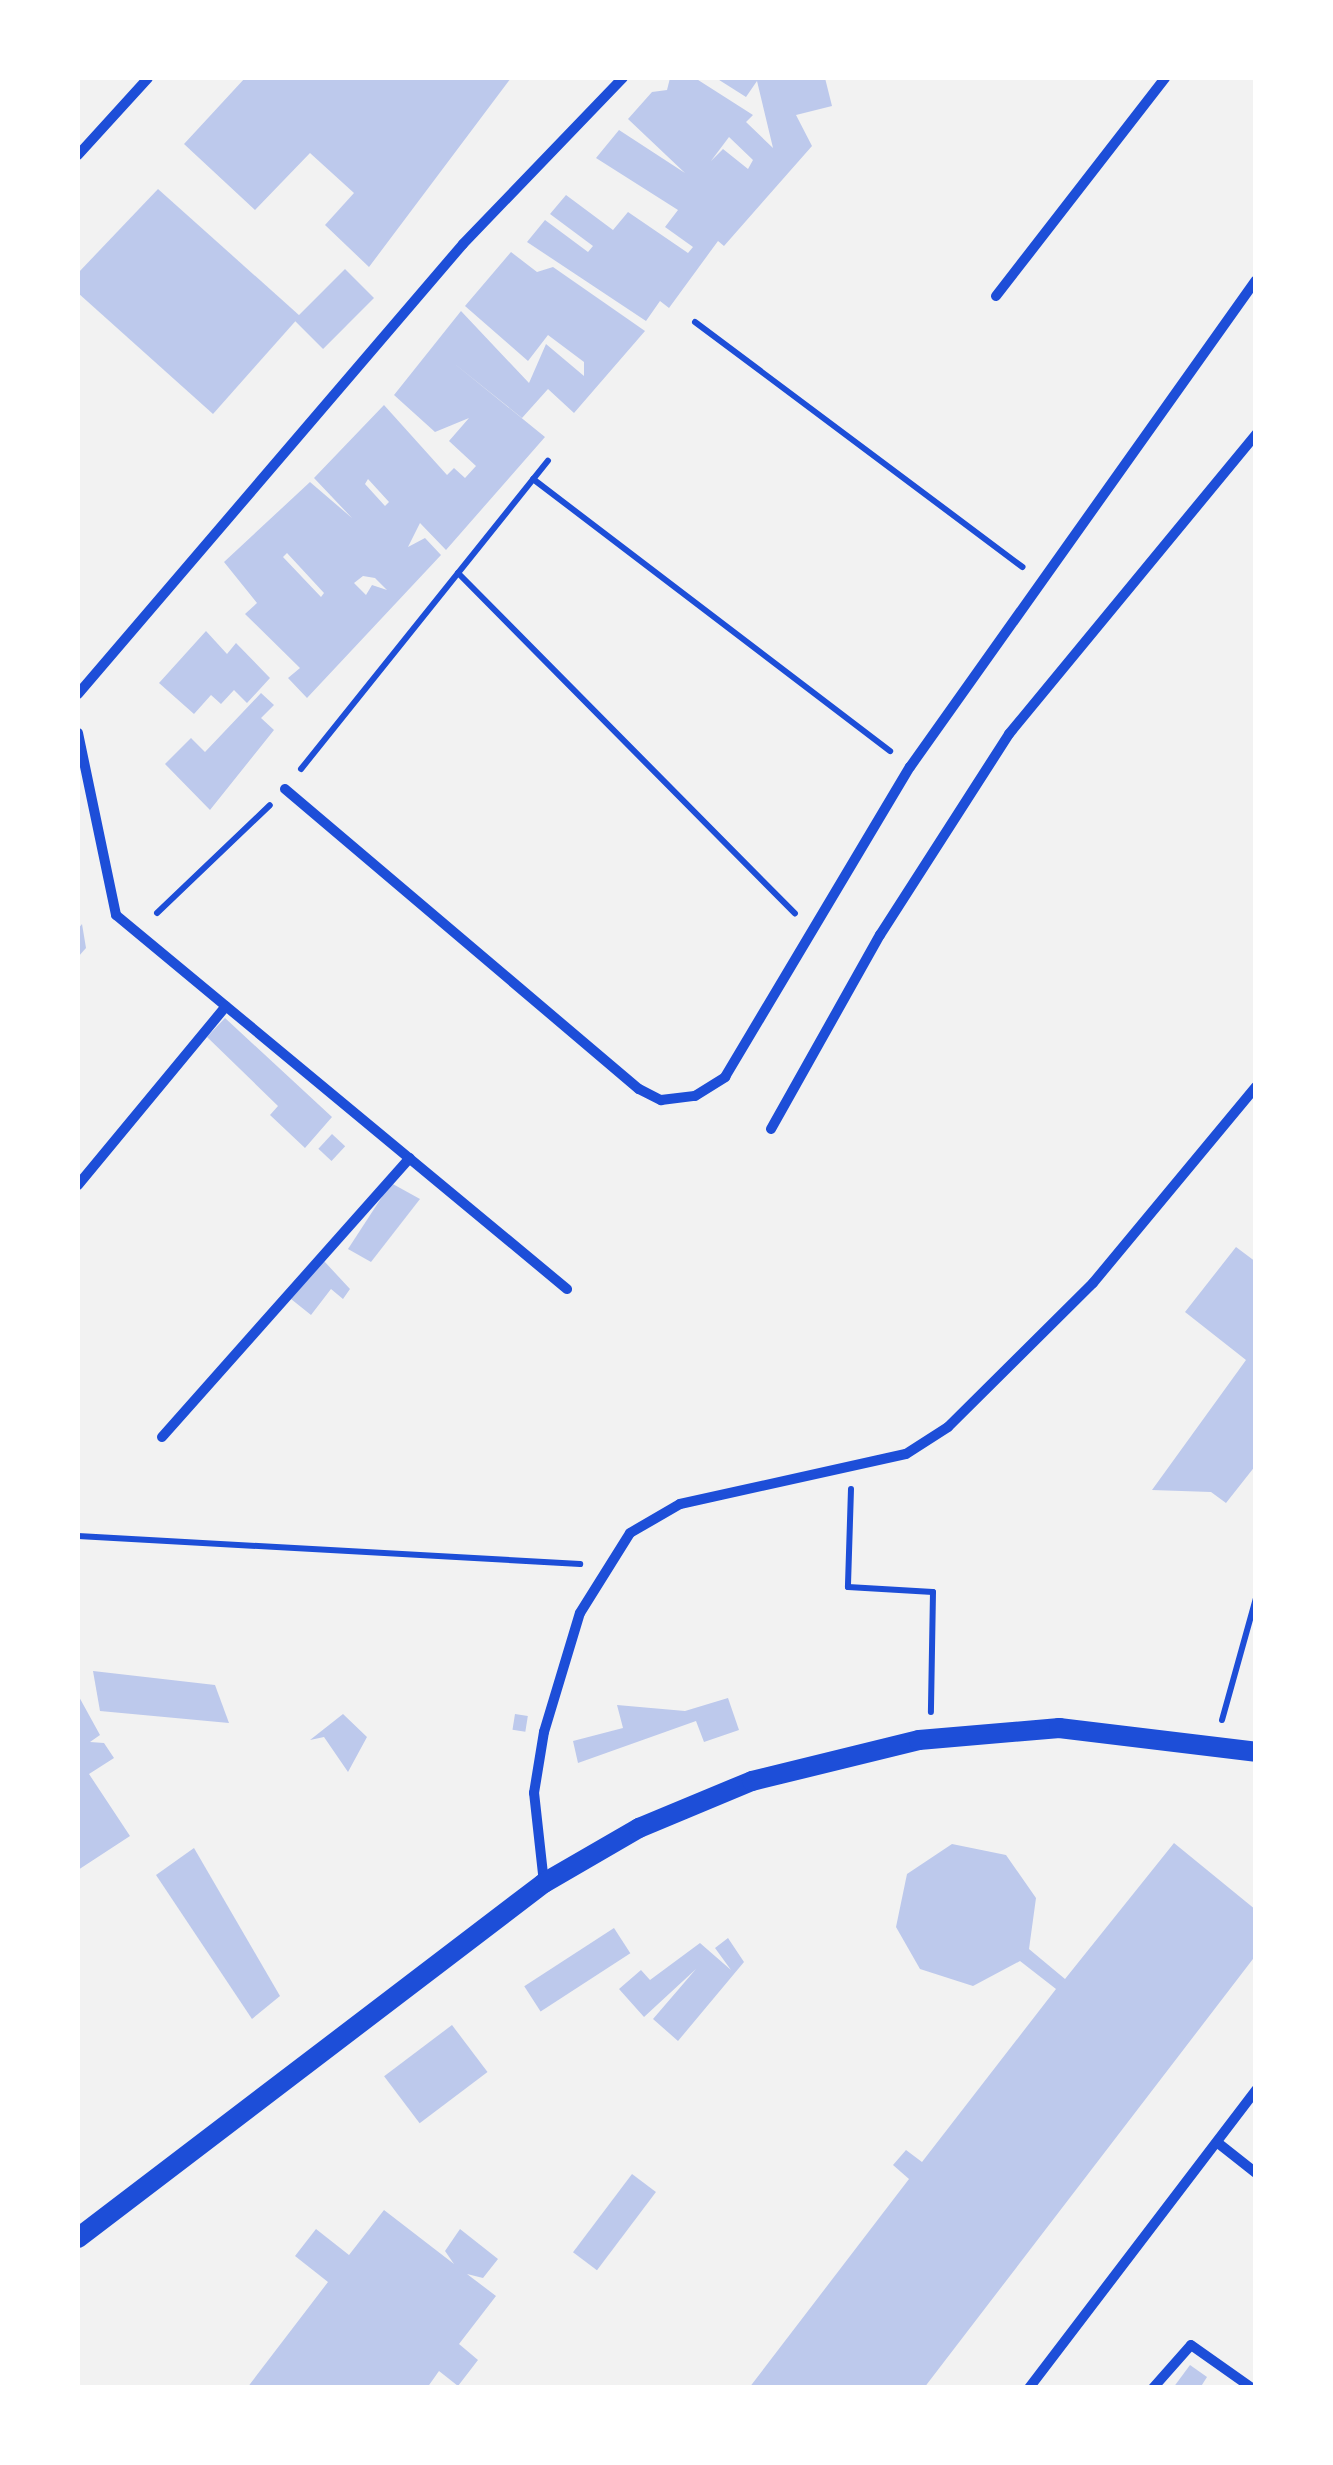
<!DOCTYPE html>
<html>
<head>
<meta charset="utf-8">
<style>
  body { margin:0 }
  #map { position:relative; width:1333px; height:2465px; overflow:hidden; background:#f2f2f2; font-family:Raleway,sans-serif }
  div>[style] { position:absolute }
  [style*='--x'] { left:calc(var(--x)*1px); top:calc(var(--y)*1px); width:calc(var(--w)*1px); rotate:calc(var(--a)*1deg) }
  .building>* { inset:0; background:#bdc9ec; transform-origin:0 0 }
  .path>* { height:6px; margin:-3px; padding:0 3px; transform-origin:3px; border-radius:3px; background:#1d4ed8 }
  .minor>* { height:10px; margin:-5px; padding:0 5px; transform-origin:5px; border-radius:5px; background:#1d4ed8 }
  .secondary>* { height:20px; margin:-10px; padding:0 10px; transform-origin:10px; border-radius:10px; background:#1d4ed8 }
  span { translate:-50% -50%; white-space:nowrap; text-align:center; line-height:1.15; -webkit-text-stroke:9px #fff; paint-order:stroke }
  .frame { position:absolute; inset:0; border:80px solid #fff; pointer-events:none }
</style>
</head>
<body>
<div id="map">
  <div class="building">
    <i style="clip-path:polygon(245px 78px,511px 78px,369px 267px,325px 225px,354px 193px,310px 153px,255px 210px,184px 144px)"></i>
    <i style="clip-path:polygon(evenodd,670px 78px,695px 78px,753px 115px,746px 122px,773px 148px,757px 81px,746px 97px,716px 78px,825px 78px,832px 106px,796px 115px,812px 146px,724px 246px,718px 241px,669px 308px,660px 301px,646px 321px,527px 242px,545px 220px,588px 252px,593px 246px,550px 214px,566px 195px,613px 230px,628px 212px,688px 253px,693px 247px,665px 227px,678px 210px,596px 158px,619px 130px,685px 173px,628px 119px,652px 92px,667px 90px,670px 78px,729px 137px,753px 160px,748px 169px,723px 149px,711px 161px,729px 137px)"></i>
    <i style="clip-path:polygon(158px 189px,300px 316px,213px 414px,78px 293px,78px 273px)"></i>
    <i style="clip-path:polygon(evenodd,511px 252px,537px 272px,553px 267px,645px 331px,574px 413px,548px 389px,522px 418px,451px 361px,545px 437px,446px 550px,420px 523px,408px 547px,425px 538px,441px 555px,307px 698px,288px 678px,300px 668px,245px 614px,257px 603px,224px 562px,310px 482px,352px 518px,314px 478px,384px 405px,447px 475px,454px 468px,465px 478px,476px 466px,449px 441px,469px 418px,435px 432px,394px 395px,461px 311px,529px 383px,546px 344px,584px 376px,584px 362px,548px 335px,528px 361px,465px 306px,511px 252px,368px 479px,389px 502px,385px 506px,365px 484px,368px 479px,511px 252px,287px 553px,324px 593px,321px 597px,283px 557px,287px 553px,511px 252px,363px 576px,375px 578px,387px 590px,372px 585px,366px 595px,354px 583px,363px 576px)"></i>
    <i style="left:345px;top:269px;width:41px;height:72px;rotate:45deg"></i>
    <i style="clip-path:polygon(206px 631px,227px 654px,236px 643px,270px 678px,247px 703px,234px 690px,221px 704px,211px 695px,194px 714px,159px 683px)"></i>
    <i style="clip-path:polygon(261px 693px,274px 705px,261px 718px,274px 730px,210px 810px,165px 764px,191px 738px,205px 752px)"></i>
    <i style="clip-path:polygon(82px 924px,86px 948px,78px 957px,78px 929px)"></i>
    <i style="clip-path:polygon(225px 1018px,332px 1117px,305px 1148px,270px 1115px,278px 1106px,207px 1037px)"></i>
    <i style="left:332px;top:1134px;width:18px;height:20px;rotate:43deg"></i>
    <i style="clip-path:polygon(391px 1183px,420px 1199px,371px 1262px,348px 1249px)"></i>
    <i style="clip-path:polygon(1236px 1247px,1256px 1262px,1256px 1465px,1226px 1503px,1211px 1492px,1152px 1490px,1246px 1360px,1185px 1312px)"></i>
    <i style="clip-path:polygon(324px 1261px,350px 1289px,343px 1299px,331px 1289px,311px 1315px,291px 1299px)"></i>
    <i style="clip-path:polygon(93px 1671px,215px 1685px,229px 1723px,100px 1711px)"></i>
    <i style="clip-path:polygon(78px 1695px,100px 1735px,90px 1742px,104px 1743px,114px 1758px,89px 1774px,130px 1836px,78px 1870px)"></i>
    <i style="clip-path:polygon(728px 1698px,739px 1730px,704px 1742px,696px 1721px,578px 1763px,573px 1741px,623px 1728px,617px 1705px,685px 1711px)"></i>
    <i style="clip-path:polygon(343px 1714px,367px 1737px,348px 1772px,324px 1737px,310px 1740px)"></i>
    <i style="left:515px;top:1714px;width:13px;height:16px;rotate:9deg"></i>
    <i style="clip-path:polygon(1174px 1843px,1256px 1910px,1256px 1955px,924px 2388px,749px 2388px,909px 2179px,893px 2165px,906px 2150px,922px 2162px,1056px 1989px,1020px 1961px,973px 1986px,920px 1969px,896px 1927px,907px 1874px,952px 1844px,1006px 1855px,1036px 1898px,1029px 1949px,1065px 1979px)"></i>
    <i style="clip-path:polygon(194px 1848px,280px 1996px,252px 2019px,156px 1875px)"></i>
    <i style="left:614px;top:1928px;width:30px;height:107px;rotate:57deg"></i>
    <i style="clip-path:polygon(728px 1938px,744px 1962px,678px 2041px,653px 2019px,696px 1969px,644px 2017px,619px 1989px,641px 1970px,650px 1980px,700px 1943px,731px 1970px,715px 1948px)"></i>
    <i style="left:452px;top:2025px;width:59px;height:85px;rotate:53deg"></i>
    <i style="left:632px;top:2174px;width:30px;height:98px;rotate:37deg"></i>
    <i style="clip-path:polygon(384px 2210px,454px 2264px,445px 2251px,460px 2229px,498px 2259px,483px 2278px,467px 2274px,496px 2296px,459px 2344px,478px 2360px,458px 2386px,439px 2371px,427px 2388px,247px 2388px,328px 2282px,295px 2256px,316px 2229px,349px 2255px)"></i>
    <i style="clip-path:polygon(1190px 2365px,1207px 2377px,1200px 2388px,1173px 2388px)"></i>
  </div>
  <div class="path">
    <i style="--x:695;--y:322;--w:409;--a:36.8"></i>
    <i style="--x:533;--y:479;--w:449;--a:37.3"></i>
    <i style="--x:458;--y:573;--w:479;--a:45.3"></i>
    <i style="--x:301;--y:769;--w:395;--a:-51.3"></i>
    <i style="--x:157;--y:913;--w:156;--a:-43.7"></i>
    <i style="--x:851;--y:1489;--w:98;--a:91.8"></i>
    <i style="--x:848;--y:1587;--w:85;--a:3.4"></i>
    <i style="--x:933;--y:1592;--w:120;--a:91"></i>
    <i style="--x:78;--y:1536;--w:503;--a:3.19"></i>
    <i style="--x:1222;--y:1720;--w:127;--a:-74.4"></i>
  </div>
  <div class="minor">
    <i style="--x:78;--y:155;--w:104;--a:-47.7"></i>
    <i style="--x:996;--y:296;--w:276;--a:-52.2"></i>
    <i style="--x:78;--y:694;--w:592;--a:-49.45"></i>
    <i style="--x:463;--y:244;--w:231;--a:-46.1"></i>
    <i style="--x:78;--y:733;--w:186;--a:78.2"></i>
    <i style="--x:116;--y:915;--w:586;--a:39.67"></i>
    <i style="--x:285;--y:789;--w:464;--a:40.3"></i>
    <i style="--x:639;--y:1089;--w:25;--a:27"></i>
    <i style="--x:661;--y:1100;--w:34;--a:-7"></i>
    <i style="--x:695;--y:1096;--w:36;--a:-32"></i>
    <i style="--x:725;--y:1077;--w:361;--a:-59.2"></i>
    <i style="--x:910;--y:767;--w:597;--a:-54.61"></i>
    <i style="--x:771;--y:1129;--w:223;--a:-60.7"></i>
    <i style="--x:880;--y:935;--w:239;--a:-57.3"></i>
    <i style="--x:1009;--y:734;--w:389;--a:-50.5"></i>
    <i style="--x:78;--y:1185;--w:232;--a:-50.4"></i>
    <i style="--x:162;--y:1437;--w:373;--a:-48.4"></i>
    <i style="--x:544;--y:1883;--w:91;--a:-96.3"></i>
    <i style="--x:534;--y:1793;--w:62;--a:-80.7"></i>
    <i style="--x:544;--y:1732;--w:124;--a:-73.2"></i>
    <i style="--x:580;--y:1613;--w:94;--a:-58"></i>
    <i style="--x:630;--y:1533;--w:58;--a:-30.1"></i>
    <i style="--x:680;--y:1504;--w:231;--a:-12.5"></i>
    <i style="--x:906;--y:1454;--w:50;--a:-32.7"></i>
    <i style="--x:948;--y:1427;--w:204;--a:-44.8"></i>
    <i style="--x:1093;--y:1283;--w:255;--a:-50.3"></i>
    <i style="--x:1218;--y:2143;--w:48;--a:38.3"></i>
    <i style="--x:1029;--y:2388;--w:375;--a:-52.7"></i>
    <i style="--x:1153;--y:2388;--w:57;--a:-48.5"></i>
    <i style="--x:1191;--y:2345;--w:75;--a:35.2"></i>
  </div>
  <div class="secondary">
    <i style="--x:78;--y:2238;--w:586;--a:-37.3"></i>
    <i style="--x:544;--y:1883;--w:110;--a:-30.1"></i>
    <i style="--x:639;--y:1828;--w:122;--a:-22.6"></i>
    <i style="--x:752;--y:1781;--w:172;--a:-13.8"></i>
    <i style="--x:919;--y:1740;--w:141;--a:-4.9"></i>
    <i style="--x:1059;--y:1728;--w:198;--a:6.9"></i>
  </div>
  <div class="frame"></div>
</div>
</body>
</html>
